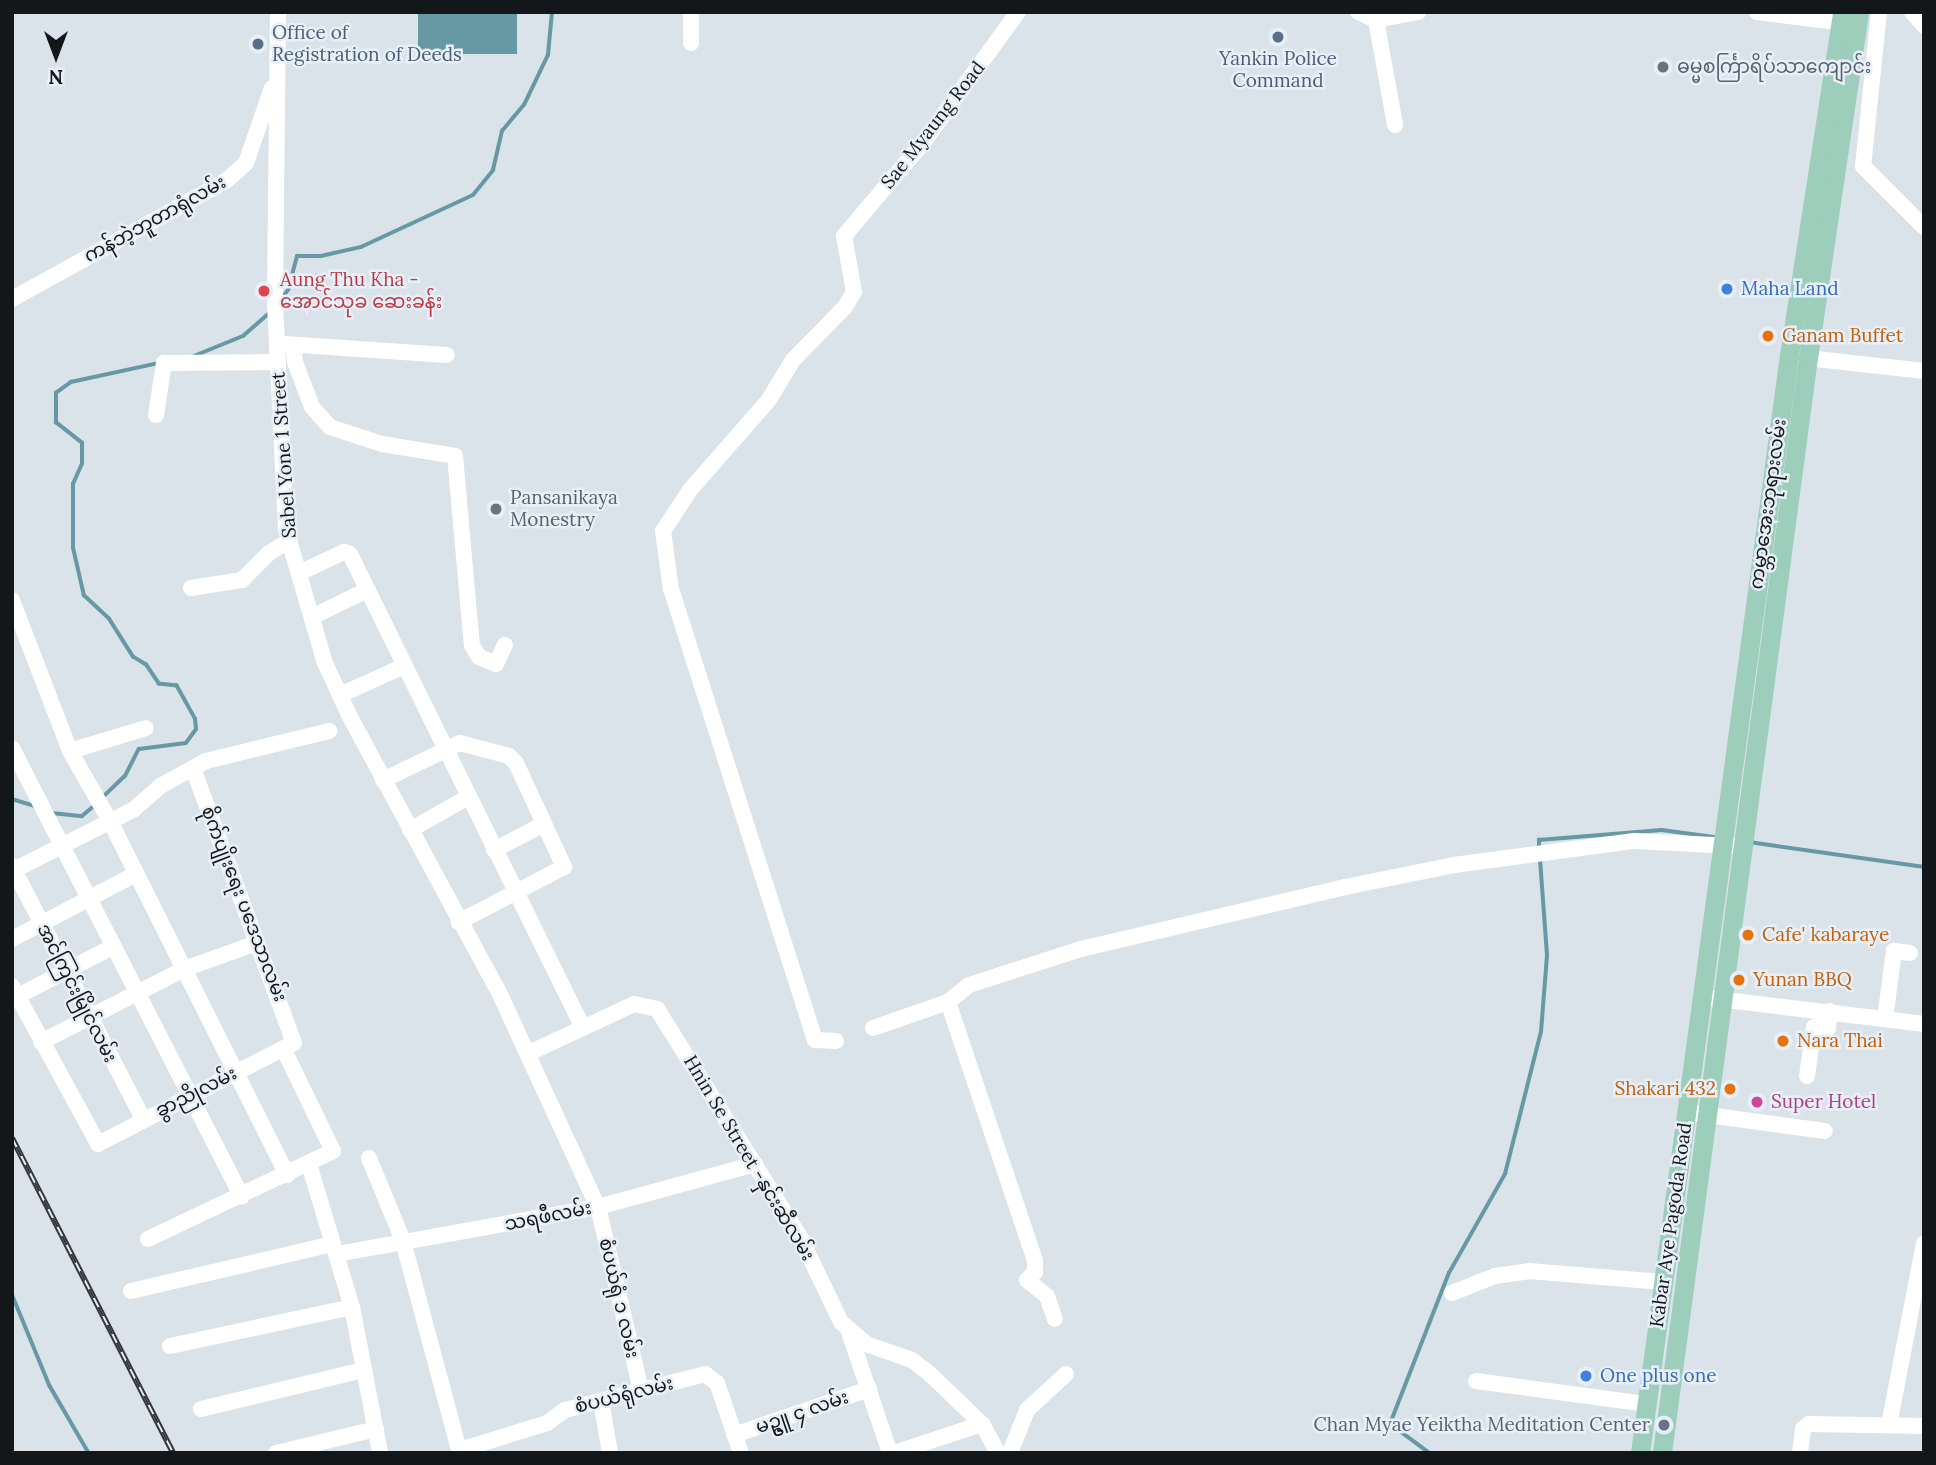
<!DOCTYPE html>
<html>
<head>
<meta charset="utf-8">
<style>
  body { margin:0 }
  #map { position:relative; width:1936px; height:1465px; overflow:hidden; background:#dae2ea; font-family:Lora,"Noto Sans Myanmar",serif }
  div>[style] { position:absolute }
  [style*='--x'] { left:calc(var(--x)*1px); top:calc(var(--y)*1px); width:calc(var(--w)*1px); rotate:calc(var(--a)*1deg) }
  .water>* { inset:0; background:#6799a4; transform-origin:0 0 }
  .stream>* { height:3.5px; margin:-1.75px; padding:0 1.75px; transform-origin:1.75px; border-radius:1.75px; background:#6799a4 }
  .minor>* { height:16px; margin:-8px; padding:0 8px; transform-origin:8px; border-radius:8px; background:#fff }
  .major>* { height:19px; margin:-9.5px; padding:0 9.5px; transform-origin:9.5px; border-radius:9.5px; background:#9dcdbb }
  .rail>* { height:6px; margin-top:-3px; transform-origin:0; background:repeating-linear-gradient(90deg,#e7eff8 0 10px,#33363a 0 20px); box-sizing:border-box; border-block:2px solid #33363a }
  .dots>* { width:19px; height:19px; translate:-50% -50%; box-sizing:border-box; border:4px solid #e7eff8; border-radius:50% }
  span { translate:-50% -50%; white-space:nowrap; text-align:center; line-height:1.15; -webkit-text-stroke:5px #e7eff8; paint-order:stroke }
  .service-label { font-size:19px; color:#4e5e75 }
  .left { translate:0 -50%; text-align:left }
  .worship-label { font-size:19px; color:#5b616d }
  .right { translate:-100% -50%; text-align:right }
  .street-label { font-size:19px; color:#14171a }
  .health-label { font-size:19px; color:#be3a42 }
  .shop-label { font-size:19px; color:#366cbe }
  .food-label { font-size:19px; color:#c56008 }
  .hotel-label { font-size:19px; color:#b23c85 }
  .frame { position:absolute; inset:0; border:14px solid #14171a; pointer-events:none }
  .north { position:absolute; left:21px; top:21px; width:70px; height:70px; -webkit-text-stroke:5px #e7eff8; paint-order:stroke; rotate:180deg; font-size:19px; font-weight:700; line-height:28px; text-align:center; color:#14171a }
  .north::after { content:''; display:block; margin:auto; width:24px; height:32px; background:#14171a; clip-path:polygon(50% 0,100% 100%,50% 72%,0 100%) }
</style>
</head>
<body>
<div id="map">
  <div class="water">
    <i style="left:418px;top:12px;width:99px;height:42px"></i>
  </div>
  <div class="stream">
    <i style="--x:280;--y:301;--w:14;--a:-54"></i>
    <i style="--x:288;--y:290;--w:35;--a:-75"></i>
    <i style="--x:297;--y:256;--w:24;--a:0"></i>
    <i style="--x:321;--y:256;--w:41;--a:-12.7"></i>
    <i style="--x:361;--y:247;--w:123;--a:-24.9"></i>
    <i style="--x:473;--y:195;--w:32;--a:-51"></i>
    <i style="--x:493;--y:170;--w:40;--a:-77"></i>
    <i style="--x:502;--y:131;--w:34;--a:-50"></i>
    <i style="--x:524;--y:105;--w:55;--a:-64.4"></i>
    <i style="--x:548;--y:55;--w:43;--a:-84.7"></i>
    <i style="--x:194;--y:356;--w:53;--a:-22.2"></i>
    <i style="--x:243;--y:336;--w:37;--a:-41"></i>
    <i style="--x:103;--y:797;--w:30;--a:-44"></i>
    <i style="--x:125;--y:776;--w:30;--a:-63"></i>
    <i style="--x:139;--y:749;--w:47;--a:-7.3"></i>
    <i style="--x:186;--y:743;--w:17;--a:-54"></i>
    <i style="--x:196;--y:729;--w:10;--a:-96"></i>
    <i style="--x:195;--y:719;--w:38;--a:-119"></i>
    <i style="--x:177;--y:686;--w:18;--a:-174"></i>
    <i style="--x:159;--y:684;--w:23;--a:-124"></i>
    <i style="--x:146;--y:665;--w:15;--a:-148"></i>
    <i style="--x:133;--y:657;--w:45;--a:-122.3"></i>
    <i style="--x:109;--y:619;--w:34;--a:-137"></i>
    <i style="--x:84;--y:596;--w:49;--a:-102.9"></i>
    <i style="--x:73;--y:548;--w:64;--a:-90"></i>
    <i style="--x:73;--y:484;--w:22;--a:-66"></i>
    <i style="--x:82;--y:464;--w:21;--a:-90"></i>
    <i style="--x:82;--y:443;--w:33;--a:-142"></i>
    <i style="--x:56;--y:423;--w:30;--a:-90"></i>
    <i style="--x:56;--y:393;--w:19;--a:-36"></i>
    <i style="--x:71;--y:382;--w:90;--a:-12.2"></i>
    <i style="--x:12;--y:799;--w:24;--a:17"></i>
    <i style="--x:52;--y:813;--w:30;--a:6"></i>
    <i style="--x:82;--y:816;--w:17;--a:-40"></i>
    <i style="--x:1749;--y:842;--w:177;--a:8.1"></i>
    <i style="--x:1539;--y:849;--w:9;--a:-90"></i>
    <i style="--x:1539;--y:840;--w:123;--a:-4.6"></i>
    <i style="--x:1662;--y:830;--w:52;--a:7.7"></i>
    <i style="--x:12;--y:1294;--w:100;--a:67.6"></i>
    <i style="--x:50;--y:1386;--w:78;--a:59.8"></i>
    <i style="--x:1429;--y:1453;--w:49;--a:-143.4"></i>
    <i style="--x:1390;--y:1424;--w:162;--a:-68.7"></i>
    <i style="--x:1449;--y:1273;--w:114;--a:-60.5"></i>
    <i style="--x:1505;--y:1174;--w:146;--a:-75.8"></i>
    <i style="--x:1541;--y:1032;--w:77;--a:-85.5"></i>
    <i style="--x:1547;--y:955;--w:95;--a:-94.2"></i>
    <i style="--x:1535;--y:1453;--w:9;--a:0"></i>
  </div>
  <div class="minor">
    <i style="--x:278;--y:12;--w:292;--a:90.6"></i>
    <i style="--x:275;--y:304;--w:226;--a:87.2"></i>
    <i style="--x:286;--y:530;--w:139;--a:73.7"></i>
    <i style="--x:325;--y:663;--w:57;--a:65.2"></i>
    <i style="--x:349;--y:715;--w:313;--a:61.6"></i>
    <i style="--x:498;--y:990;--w:239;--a:65.3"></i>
    <i style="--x:598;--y:1207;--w:188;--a:76.8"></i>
    <i style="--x:691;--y:12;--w:31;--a:90"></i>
    <i style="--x:1358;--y:12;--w:20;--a:24"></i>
    <i style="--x:1376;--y:20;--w:107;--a:79.7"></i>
    <i style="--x:1757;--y:12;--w:96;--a:7.2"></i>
    <i style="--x:1879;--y:12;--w:155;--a:95.9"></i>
    <i style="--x:1863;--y:166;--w:86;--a:45"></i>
    <i style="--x:1912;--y:12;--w:18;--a:49"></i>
    <i style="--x:1376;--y:20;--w:43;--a:-10.8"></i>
    <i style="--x:12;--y:299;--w:244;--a:-28.9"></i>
    <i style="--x:226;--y:181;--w:27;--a:-42"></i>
    <i style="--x:246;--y:163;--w:79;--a:-70.9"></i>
    <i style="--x:285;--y:344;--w:162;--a:3.9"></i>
    <i style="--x:293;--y:345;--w:17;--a:83"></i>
    <i style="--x:295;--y:362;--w:48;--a:69.3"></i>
    <i style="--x:312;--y:407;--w:27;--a:48"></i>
    <i style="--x:330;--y:427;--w:55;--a:18.1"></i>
    <i style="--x:382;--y:444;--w:74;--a:9.3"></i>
    <i style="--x:455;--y:456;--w:190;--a:84.9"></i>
    <i style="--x:472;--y:645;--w:14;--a:60"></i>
    <i style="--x:479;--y:657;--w:18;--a:22"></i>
    <i style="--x:496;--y:664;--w:21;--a:-65"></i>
    <i style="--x:1798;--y:357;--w:127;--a:6.3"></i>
    <i style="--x:156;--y:415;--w:53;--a:-81.3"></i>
    <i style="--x:164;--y:363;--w:114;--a:-0.5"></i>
    <i style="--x:299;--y:573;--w:50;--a:-25"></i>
    <i style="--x:344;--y:552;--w:6;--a:18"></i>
    <i style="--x:350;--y:554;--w:528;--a:63.82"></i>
    <i style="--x:191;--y:588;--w:52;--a:-8.9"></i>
    <i style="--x:242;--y:580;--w:38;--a:-45"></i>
    <i style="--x:269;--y:553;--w:23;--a:-31"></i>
    <i style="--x:12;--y:600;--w:162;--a:69"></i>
    <i style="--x:70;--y:751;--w:81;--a:60.3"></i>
    <i style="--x:110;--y:821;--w:396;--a:63.4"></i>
    <i style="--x:312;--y:617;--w:61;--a:-26.1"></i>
    <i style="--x:340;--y:695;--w:68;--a:-24.3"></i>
    <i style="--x:12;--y:748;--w:504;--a:62.88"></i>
    <i style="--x:70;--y:751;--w:79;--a:-16.8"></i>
    <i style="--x:383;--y:780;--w:85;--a:-25.7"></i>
    <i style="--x:460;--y:743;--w:51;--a:14.9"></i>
    <i style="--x:509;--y:756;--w:10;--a:45"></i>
    <i style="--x:516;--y:763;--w:115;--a:65.2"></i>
    <i style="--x:564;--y:867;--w:119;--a:152.4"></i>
    <i style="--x:410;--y:830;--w:67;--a:-29.6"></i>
    <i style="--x:494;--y:850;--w:56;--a:-27.5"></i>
    <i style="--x:12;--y:866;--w:285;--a:62.6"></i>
    <i style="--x:12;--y:871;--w:136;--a:-26.8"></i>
    <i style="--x:133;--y:810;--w:38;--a:-41"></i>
    <i style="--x:162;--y:785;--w:50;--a:-28.6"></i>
    <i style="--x:206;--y:761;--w:127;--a:-13.7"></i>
    <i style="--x:12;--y:939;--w:140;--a:-27.7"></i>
    <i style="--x:12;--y:986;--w:180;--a:61.4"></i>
    <i style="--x:98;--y:1144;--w:220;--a:-27.3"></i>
    <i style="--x:294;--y:1043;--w:293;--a:-110.2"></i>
    <i style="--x:18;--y:996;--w:108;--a:-27.5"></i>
    <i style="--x:1701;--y:997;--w:225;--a:6.9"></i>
    <i style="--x:948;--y:1002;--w:273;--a:71.4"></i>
    <i style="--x:1035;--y:1261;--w:11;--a:90"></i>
    <i style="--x:1035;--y:1272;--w:11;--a:135"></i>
    <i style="--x:1027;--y:1280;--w:26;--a:39"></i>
    <i style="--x:1047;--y:1296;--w:24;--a:71"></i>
    <i style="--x:1885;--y:1019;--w:69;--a:-82.5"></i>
    <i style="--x:1894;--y:951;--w:16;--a:7"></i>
    <i style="--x:873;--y:1028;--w:79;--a:-19.1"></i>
    <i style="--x:948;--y:1002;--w:27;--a:-39"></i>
    <i style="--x:969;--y:985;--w:118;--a:-17.8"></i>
    <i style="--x:1081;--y:949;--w:271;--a:-13.2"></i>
    <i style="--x:1345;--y:887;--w:111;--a:-11.4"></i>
    <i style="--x:1454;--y:865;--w:182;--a:-7.6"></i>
    <i style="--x:1634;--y:841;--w:99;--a:2.9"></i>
    <i style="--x:836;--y:1041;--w:21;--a:-177"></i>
    <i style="--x:815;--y:1040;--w:472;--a:-107.7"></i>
    <i style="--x:671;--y:590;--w:60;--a:-97.7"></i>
    <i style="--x:663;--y:531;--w:49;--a:-56.6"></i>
    <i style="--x:690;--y:490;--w:118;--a:-48.8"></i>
    <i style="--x:768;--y:401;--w:48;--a:-58.6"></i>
    <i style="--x:793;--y:360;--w:74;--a:-45.5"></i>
    <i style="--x:845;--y:307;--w:17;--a:-59"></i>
    <i style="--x:854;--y:292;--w:57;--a:-100.1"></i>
    <i style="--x:844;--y:236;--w:126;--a:-49.8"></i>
    <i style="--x:925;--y:140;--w:158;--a:-54"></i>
    <i style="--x:41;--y:1042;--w:161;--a:-27"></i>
    <i style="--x:184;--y:969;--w:77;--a:-19.6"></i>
    <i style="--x:529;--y:1053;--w:116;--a:-25"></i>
    <i style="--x:634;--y:1004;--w:24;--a:12"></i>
    <i style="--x:657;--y:1009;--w:271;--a:57.9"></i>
    <i style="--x:801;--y:1239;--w:92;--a:64.3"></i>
    <i style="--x:841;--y:1322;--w:33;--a:41"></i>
    <i style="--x:866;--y:1344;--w:49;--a:19.2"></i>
    <i style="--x:912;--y:1360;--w:24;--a:38"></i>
    <i style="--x:931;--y:1375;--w:71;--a:43.9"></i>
    <i style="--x:982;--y:1424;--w:33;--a:61"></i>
    <i style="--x:1807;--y:1076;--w:49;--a:-81.9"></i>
    <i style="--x:1814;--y:1027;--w:14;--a:4"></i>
    <i style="--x:1828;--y:1028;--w:17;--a:-83"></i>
    <i style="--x:1686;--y:1112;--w:140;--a:7.8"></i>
    <i style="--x:369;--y:1158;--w:90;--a:67.7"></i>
    <i style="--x:403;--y:1241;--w:220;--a:75"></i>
    <i style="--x:309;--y:1164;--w:149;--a:73.3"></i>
    <i style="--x:352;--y:1307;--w:149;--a:79.1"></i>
    <i style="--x:148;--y:1239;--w:205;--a:-25.4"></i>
    <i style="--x:333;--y:1151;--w:114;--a:-115.9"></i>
    <i style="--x:337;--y:1254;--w:265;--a:-10.2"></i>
    <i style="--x:598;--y:1207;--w:163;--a:-15.3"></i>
    <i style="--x:131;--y:1291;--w:207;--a:-13.1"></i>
    <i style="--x:1452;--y:1293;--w:46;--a:-21.6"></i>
    <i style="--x:1495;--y:1276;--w:34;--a:-8"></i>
    <i style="--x:1529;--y:1271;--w:134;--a:4.7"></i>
    <i style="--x:849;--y:1332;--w:128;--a:71.3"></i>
    <i style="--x:170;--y:1346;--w:186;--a:-12.1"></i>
    <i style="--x:1476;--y:1381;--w:173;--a:7.7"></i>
    <i style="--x:601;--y:1401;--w:53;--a:80.2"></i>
    <i style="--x:201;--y:1409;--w:168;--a:-13.5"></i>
    <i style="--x:1889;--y:1425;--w:185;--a:-79.1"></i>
    <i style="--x:734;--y:1435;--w:143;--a:-18.8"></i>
    <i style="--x:460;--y:1450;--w:91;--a:-17.2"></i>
    <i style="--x:547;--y:1423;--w:22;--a:-36"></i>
    <i style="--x:565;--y:1410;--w:145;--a:-14.4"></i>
    <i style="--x:705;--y:1374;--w:15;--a:37"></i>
    <i style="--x:717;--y:1383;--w:74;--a:71.1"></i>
    <i style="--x:276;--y:1453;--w:103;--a:-13.5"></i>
    <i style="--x:894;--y:1453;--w:93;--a:-18.2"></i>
    <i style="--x:1010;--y:1453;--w:46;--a:-68.4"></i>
    <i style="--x:1027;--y:1410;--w:53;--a:-42.7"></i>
    <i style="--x:1800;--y:1453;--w:24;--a:-83"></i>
    <i style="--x:1803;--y:1429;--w:8;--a:-40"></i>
    <i style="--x:1809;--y:1424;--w:115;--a:1"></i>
  </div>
  <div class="major">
    <i style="--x:1640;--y:1453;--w:1107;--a:-82.27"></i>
    <i style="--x:1789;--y:356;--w:348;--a:-81.2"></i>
    <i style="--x:1662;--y:1453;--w:1105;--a:-82.41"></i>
    <i style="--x:1808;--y:358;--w:350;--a:-81.6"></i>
  </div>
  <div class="rail">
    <i style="--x:12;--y:1138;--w:354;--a:62.9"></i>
  </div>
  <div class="dots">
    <i style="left:1278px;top:37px;background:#5c6f8a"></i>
    <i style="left:258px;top:44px;background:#5c6f8a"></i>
    <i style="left:1663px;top:67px;background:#6b7280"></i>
    <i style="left:1727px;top:289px;background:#3f7fe0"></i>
    <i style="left:264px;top:291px;background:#e0444e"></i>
    <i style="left:1768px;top:336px;background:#e8710a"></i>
    <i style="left:496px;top:509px;background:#6b7280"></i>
    <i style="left:1748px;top:935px;background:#e8710a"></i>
    <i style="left:1739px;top:980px;background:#e8710a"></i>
    <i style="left:1783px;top:1041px;background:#e8710a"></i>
    <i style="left:1730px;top:1089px;background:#e8710a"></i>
    <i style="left:1757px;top:1102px;background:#d1479c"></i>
    <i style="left:1586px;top:1376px;background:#3f7fe0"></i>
    <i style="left:1664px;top:1425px;background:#6b7280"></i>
  </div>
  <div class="service-label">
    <span class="left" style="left:272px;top:44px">Office of<br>Registration of Deeds</span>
    <span style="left:1278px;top:70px">Yankin Police<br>Command</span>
  </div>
  <div class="worship-label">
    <span class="left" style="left:1677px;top:67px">ဓမ္မစင်္ကြာရိပ်သာကျောင်း</span>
    <span class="left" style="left:510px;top:509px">Pansanikaya<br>Monestry</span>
    <span class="right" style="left:1650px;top:1425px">Chan Myae Yeiktha Meditation Center</span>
  </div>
  <div class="street-label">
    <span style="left:933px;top:125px;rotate:-52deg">Sae Myaung Road</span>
    <span style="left:155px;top:219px;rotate:-29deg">ကန်ဘဲ့ဘူတာရုံလမ်း</span>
    <span style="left:284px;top:455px;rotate:-94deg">Sabel Yone 1 Street</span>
    <span style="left:1768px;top:504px;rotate:-82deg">ကမ္ဘာအေးဘုရားလမ်း</span>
    <span style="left:244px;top:904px;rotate:69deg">စိုက်ပျိုးရေး ပဒေသာလမ်း</span>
    <span style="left:77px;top:993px;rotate:63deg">အင်ကြင်းမြိုင်လမ်း</span>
    <span style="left:196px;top:1092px;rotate:-27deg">ခွာညိုလမ်း</span>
    <span style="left:749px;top:1158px;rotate:59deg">Hnin Se Street -နှင်းဆီလမ်း</span>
    <span style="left:548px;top:1216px;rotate:-11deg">သရဖီလမ်း</span>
    <span style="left:1671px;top:1225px;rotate:-82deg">Kabar Aye Pagoda Road</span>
    <span style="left:619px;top:1298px;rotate:77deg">စံပယ်ရုံ ၁ လမ်း</span>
    <span style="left:624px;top:1395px;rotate:-14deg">စံပယ်ရုံလမ်း</span>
    <span style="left:802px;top:1412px;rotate:-19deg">မဥ္ဇူ ၄ လမ်း</span>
  </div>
  <div class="health-label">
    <span class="left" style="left:280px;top:291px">Aung Thu Kha -<br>အောင်သုခ ဆေးခန်း</span>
  </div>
  <div class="shop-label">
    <span class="left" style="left:1741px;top:289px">Maha Land</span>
    <span class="left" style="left:1600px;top:1376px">One plus one</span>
  </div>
  <div class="food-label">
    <span class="left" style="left:1782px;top:336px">Ganam Buffet</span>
    <span class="left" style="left:1762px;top:935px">Cafe' kabaraye</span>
    <span class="left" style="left:1753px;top:980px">Yunan BBQ</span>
    <span class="left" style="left:1797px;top:1041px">Nara Thai</span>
    <span class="right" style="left:1716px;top:1089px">Shakari 432</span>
  </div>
  <div class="hotel-label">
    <span class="left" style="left:1771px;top:1102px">Super Hotel</span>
  </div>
  <div class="frame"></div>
  <div class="north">N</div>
</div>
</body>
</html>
